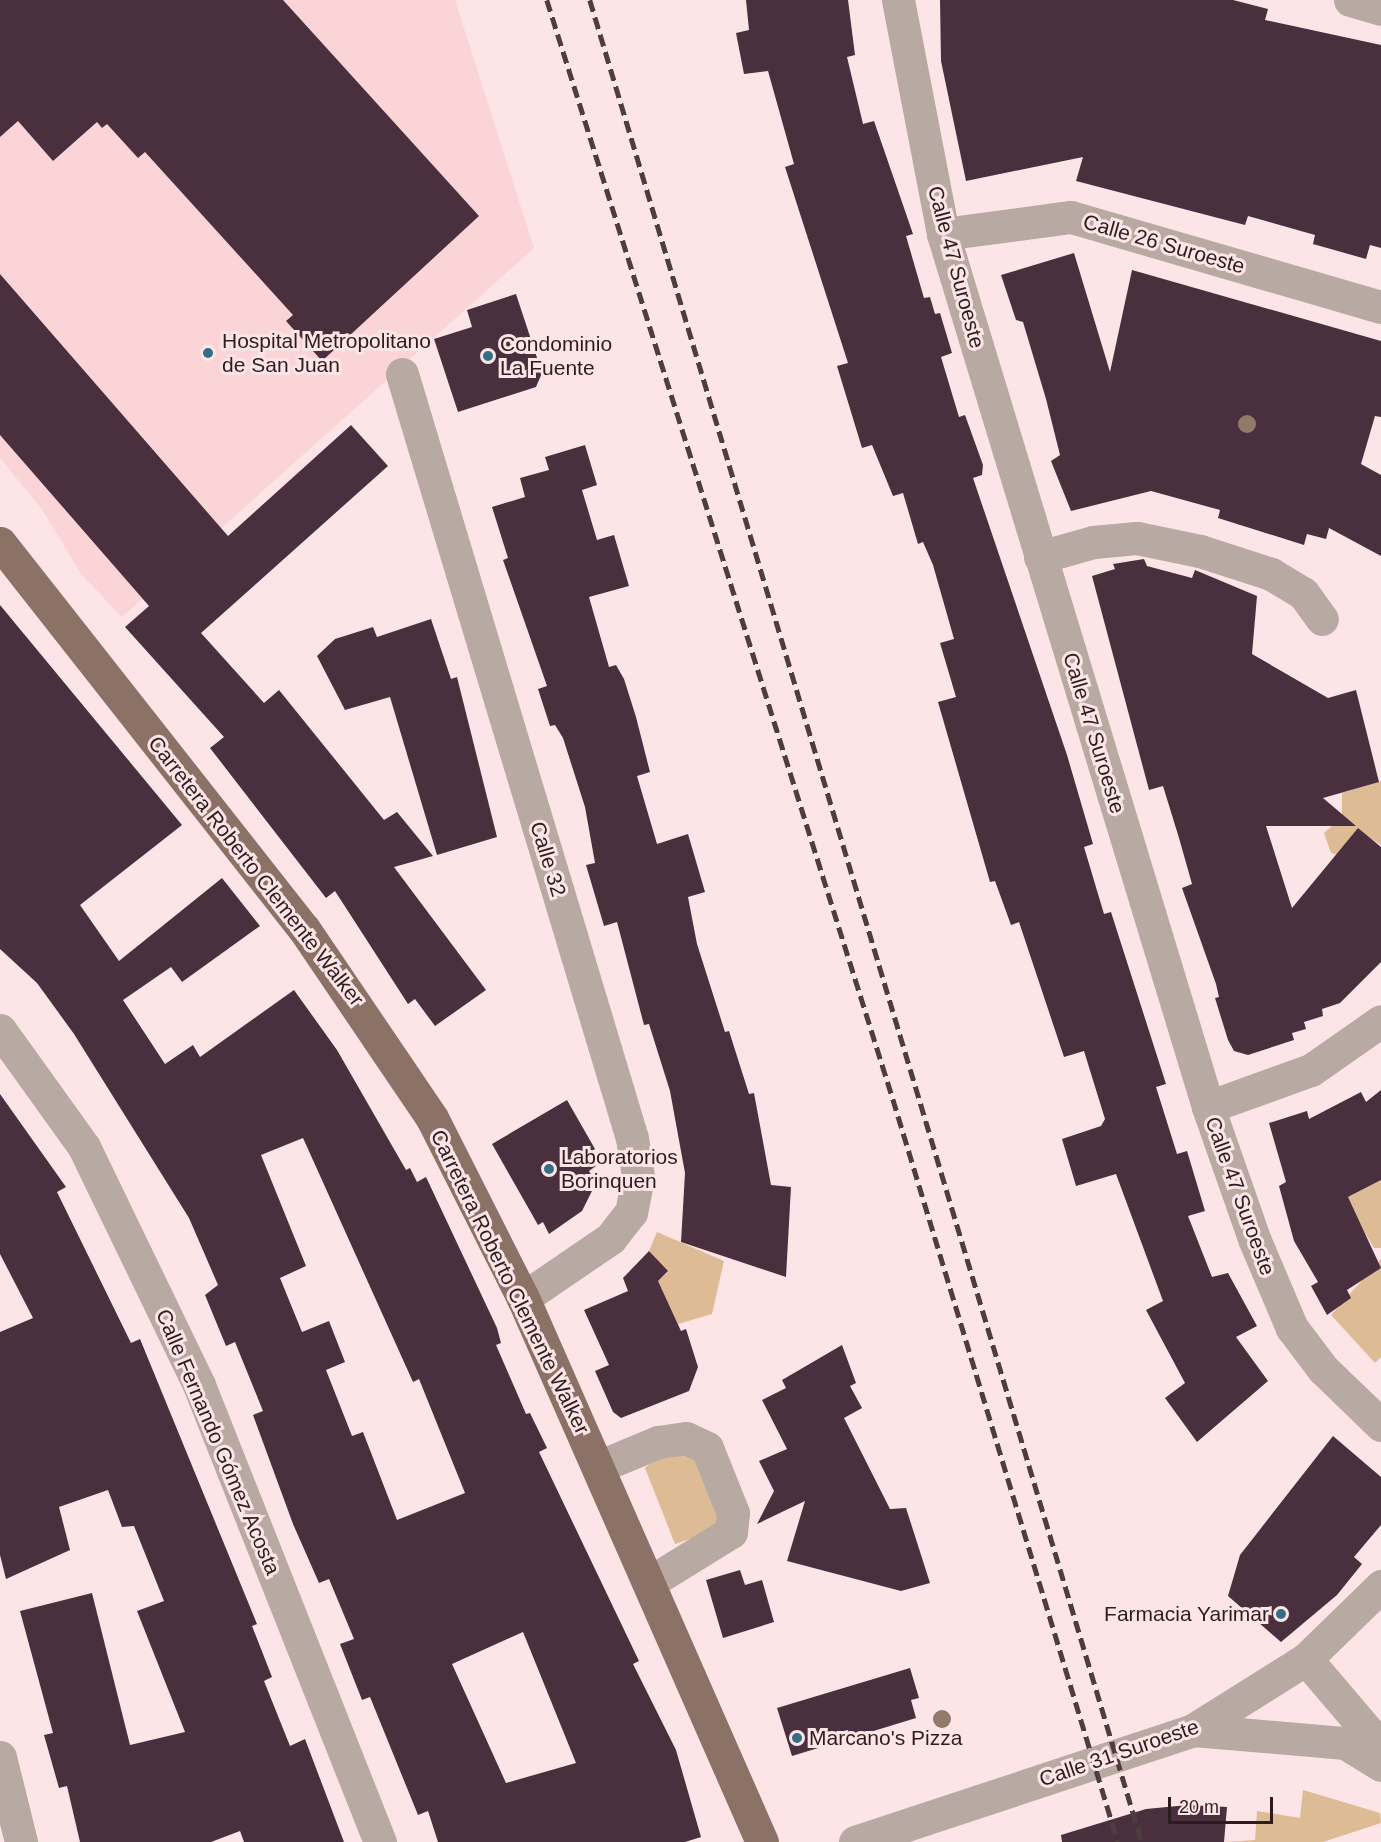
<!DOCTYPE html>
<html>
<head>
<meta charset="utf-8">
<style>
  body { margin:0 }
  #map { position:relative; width:1381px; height:1842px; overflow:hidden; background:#fde4e6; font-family:Helvetica,sans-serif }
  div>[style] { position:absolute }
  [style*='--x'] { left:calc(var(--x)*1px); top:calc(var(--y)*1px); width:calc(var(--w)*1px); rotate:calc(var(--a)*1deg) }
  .built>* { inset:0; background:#fad4d7 }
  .green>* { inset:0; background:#dcbb95 }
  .building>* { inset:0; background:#4a303f }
  .minor>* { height:33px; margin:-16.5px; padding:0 16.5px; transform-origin:16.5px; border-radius:16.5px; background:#b8a9a3 }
  .major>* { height:33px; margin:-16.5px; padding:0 16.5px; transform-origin:16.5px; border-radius:16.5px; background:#8c7167 }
  .rail>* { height:4.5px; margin-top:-2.25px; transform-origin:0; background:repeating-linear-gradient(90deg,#4c3d3e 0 12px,transparent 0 18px) }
  .trees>* { width:18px; height:18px; margin:-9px; border-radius:50%; background:#927a6b }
  .dots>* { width:16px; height:16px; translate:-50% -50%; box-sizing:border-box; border:3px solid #fde4e6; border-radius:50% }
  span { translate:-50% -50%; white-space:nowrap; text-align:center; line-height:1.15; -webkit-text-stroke:6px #fde4e6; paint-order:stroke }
  .street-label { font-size:21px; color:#2c1e1f }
  .poi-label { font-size:21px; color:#2c1e1f }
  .left { translate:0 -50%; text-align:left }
  .right { translate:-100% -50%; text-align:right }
  .scale { position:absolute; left:1168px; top:1797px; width:105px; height:27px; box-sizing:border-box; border:3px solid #2c1e1f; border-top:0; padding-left:8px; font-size:18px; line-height:21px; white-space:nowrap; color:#2c1e1f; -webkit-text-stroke:4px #fde4e6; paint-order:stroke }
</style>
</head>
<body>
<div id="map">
  <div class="built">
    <i style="clip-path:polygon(0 0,455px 0,534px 248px,122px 617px,82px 575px,41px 508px,0 458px)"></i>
  </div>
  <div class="green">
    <i style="clip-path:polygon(1381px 781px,1381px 845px,1368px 837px,1351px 858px,1331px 853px,1324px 833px,1342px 817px,1342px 793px)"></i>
    <i style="clip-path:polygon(1381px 1180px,1381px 1248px,1374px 1248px,1345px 1199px)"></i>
    <i style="clip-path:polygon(657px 1232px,724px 1261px,712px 1314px,678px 1324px,657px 1282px,668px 1272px,649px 1251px)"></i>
    <i style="clip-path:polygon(1381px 1259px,1381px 1357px,1375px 1363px,1331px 1315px)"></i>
    <i style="clip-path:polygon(694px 1455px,719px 1509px,714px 1531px,675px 1544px,645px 1468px,659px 1456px)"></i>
    <i style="clip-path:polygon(1303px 1790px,1380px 1813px,1381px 1823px,1323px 1842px,1224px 1842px,1255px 1840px,1257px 1811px,1300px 1818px)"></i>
  </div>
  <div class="building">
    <i style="clip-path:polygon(0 0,283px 0,479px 216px,322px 361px,286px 321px,293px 315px,145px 152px,138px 158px,107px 124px,102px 128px,97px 122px,53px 161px,18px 121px,0 137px)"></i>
    <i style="clip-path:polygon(746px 0,848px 0,855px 55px,847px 57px,863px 124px,874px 121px,913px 234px,906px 236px,924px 298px,930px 297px,935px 314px,940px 313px,952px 353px,941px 357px,959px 417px,965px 415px,983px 465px,982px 475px,973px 478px,1067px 755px,1093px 844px,1084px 847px,1104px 914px,1111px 912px,1166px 1084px,1156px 1087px,1177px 1154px,1187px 1151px,1205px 1211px,1188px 1216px,1212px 1277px,1228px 1273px,1257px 1326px,1236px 1337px,1268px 1381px,1197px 1442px,1165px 1398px,1185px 1383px,1146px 1310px,1163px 1301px,1116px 1174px,1076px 1186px,1062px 1139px,1101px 1126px,1105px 1119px,1084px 1051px,1064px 1057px,1019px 922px,1011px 925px,995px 881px,990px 882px,938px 702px,956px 697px,940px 643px,954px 639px,933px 565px,923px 542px,918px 544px,903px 493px,893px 496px,872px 445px,862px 448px,837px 366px,848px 363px,785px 167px,794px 164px,768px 71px,744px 74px,736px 33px,749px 30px)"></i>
    <i style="clip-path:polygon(940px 0,1233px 0,1268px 9px,1265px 20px,1381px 45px,1381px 248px,1370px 245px,1366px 259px,1313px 244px,1315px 235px,1248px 216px,1245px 225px,1076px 181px,1083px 157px,966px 181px,941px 61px)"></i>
    <i style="clip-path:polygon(1074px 253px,1110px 372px,1132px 270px,1381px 341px,1381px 417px,1375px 416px,1361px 464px,1381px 475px,1381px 556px,1329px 528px,1326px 539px,1307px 534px,1304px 545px,1218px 518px,1220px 510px,1151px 491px,1071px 511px,1051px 461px,1060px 455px,1046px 399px,1023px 322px,1016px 320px,1001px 275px)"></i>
    <i style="clip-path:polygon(0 274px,228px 536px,351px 425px,388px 466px,201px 633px,264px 703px,279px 690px,384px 820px,397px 812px,433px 856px,394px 867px,486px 990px,435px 1026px,415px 999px,408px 1004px,335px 891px,326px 898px,210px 748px,224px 737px,125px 627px,149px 606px,0 435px)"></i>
    <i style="clip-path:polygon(516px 294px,542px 373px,536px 387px,458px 412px,434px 339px,472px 327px,467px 310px)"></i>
    <i style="clip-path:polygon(585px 445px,597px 485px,582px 490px,597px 540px,614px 535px,629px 586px,589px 597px,609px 667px,616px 665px,624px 679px,636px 717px,650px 772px,637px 776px,657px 844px,688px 834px,705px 892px,688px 897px,697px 944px,725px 1032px,729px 1031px,749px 1094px,754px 1093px,771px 1185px,791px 1187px,786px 1277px,681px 1242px,685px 1173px,670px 1091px,649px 1024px,644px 1025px,617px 922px,604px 926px,586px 865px,595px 863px,585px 807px,563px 738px,555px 725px,550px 726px,538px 689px,547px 686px,503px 560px,508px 558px,492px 507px,525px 497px,520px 478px,549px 470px,545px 457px)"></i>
    <i style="clip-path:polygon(1144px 559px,1147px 566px,1192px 578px,1195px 570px,1257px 596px,1252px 654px,1328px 698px,1356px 690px,1379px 782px,1323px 798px,1356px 826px,1266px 826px,1292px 908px,1358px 828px,1381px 847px,1381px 962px,1340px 1003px,1322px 1009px,1323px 1016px,1304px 1022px,1306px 1029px,1292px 1033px,1294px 1040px,1248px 1055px,1234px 1051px,1228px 1040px,1215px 998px,1219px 997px,1216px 984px,1182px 888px,1192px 884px,1179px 838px,1163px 786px,1149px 790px,1092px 576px,1115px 569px,1113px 564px)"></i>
    <i style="clip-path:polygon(evenodd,0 605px,182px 825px,80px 905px,119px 961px,222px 878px,260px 926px,182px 982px,171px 967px,123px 1000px,165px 1064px,193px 1045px,200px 1057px,294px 990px,337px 1050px,406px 1170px,410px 1168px,417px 1182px,426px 1177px,497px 1328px,501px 1343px,496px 1345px,526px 1414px,530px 1413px,547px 1448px,539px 1452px,639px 1661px,633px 1664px,676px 1750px,701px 1837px,685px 1842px,438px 1842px,428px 1811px,418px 1815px,370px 1697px,362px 1700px,340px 1644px,354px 1639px,329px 1579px,319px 1583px,293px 1524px,253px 1415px,263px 1411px,235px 1342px,226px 1346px,205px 1295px,218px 1285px,189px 1218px,74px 1034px,37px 983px,0 949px,0 605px,303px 1138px,413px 1382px,419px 1379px,465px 1493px,397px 1520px,363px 1432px,352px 1436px,326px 1370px,345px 1362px,329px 1321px,302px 1332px,280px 1278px,306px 1266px,261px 1155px,303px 1138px,0 605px,523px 1632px,576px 1763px,506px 1783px,452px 1664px,523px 1632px)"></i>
    <i style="clip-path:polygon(431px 619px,451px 679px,457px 677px,497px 837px,437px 855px,390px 697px,345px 710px,317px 656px,335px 639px,373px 627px,377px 637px)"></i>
    <i style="clip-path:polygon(1381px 1090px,1381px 1180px,1348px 1197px,1381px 1268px,1347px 1290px,1351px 1298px,1327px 1315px,1311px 1286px,1318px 1282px,1294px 1241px,1279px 1186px,1286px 1182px,1269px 1123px,1307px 1111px,1309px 1119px,1361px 1092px,1366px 1102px)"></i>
    <i style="clip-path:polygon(0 1094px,66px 1187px,57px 1192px,131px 1343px,140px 1339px,257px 1624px,252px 1626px,272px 1677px,264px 1681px,290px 1746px,305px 1739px,344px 1842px,244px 1842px,240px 1831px,211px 1842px,80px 1842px,67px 1786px,59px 1788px,44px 1735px,53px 1733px,20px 1611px,92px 1593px,130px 1745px,185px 1732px,137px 1611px,164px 1601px,134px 1526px,122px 1527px,108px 1490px,59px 1507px,70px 1550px,6px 1579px,0 1555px,0 1332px,33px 1318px,0 1254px)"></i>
    <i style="clip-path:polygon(567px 1100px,595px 1149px,588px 1153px,596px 1166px,589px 1171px,596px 1183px,582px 1211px,549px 1234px,543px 1222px,538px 1225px,492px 1144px)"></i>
    <i style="clip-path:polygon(649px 1251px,668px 1271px,658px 1281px,681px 1331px,686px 1329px,698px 1367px,689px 1391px,621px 1418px,613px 1412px,595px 1371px,609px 1365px,584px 1310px,628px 1291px,623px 1278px)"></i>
    <i style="clip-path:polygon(842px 1345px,856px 1383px,850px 1386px,862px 1408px,844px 1418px,890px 1509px,906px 1508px,930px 1583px,901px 1591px,787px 1561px,805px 1501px,757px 1524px,774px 1491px,759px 1461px,787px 1449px,762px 1400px,786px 1388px,782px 1380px)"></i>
    <i style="clip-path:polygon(1333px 1436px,1381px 1477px,1381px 1525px,1354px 1557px,1362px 1564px,1337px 1595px,1281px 1642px,1228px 1596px,1240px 1555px)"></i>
    <i style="clip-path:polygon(740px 1570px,745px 1585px,762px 1580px,774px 1622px,723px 1638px,706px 1580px)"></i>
    <i style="clip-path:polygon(910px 1668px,919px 1698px,911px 1700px,916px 1718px,792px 1756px,777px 1708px)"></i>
    <i style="clip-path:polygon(1188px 1805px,1227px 1807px,1224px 1842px,1062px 1842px,1061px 1835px,1146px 1809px)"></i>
  </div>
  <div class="minor">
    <i style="--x:898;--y:0;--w:238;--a:79.1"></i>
    <i style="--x:943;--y:234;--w:912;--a:73.11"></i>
    <i style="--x:1208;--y:1107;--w:142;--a:70.7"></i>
    <i style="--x:1255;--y:1241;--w:95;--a:67"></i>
    <i style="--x:1292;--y:1328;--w:51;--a:52.9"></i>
    <i style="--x:1323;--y:1369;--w:81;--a:44"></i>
    <i style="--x:1350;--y:0;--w:32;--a:16"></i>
    <i style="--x:943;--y:234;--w:129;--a:-7.6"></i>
    <i style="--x:1071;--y:217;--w:323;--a:16.2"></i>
    <i style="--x:402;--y:374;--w:798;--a:73.25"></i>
    <i style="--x:632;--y:1138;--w:39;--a:81"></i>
    <i style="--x:638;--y:1177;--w:36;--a:101"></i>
    <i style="--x:631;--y:1212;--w:33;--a:128"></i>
    <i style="--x:611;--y:1238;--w:107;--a:145.7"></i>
    <i style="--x:1040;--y:557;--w:55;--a:-15.8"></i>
    <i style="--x:1093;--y:542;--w:44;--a:-5.2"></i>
    <i style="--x:1137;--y:538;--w:64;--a:11.7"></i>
    <i style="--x:1200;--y:551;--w:75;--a:17.9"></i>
    <i style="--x:1271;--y:574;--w:37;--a:31"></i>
    <i style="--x:1303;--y:593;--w:32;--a:54"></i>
    <i style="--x:0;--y:1030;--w:144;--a:54.3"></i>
    <i style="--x:84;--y:1147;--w:264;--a:64.2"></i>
    <i style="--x:199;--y:1385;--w:492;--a:68.4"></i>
    <i style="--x:1208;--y:1107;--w:109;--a:-19.8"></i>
    <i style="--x:1311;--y:1070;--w:85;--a:-35"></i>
    <i style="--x:598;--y:1467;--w:65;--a:-22.6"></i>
    <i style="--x:658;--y:1442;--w:28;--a:-8"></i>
    <i style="--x:686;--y:1438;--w:23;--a:25"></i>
    <i style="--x:707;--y:1448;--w:70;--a:68.2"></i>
    <i style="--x:733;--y:1513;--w:19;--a:96"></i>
    <i style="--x:731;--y:1532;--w:95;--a:148.3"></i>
    <i style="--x:1306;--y:1659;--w:116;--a:49.6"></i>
    <i style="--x:1193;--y:1730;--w:153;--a:4.9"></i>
    <i style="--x:1345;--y:1743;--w:42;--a:31.4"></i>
    <i style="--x:0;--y:1757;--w:88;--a:76.1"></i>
    <i style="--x:855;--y:1842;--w:356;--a:-18.3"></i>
    <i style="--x:1193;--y:1730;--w:133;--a:-32.1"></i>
    <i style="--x:1306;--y:1659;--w:105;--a:-44.2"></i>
  </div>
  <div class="major">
    <i style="--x:0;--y:543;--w:491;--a:51.8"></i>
    <i style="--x:304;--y:929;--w:228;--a:55.9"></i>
    <i style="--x:432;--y:1118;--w:202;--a:63.2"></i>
    <i style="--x:523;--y:1298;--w:594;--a:66.28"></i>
  </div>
  <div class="rail">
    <i style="--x:547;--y:0;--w:1152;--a:72.52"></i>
    <i style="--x:893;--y:1099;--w:776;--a:73.15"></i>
    <i style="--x:590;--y:0;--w:1923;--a:73.32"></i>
  </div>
  <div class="trees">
    <i style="left:1247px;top:424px"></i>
    <i style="left:942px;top:1719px"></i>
  </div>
  <div class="dots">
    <i style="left:208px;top:353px;background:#326f85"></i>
    <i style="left:488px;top:356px;background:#326f85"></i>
    <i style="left:549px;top:1169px;background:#326f85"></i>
    <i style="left:1281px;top:1614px;background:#326f85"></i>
    <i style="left:797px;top:1738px;background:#326f85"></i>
  </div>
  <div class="street-label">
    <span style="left:1164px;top:244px;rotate:16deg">Calle 26 Suroeste</span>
    <span style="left:956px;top:267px;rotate:75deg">Calle 47 Suroeste</span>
    <span style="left:1094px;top:733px;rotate:73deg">Calle 47 Suroeste</span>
    <span style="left:548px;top:859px;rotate:73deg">Calle 32</span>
    <span style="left:256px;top:871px;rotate:52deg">Carretera Roberto Clemente Walker</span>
    <span style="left:1240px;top:1196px;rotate:70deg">Calle 47 Suroeste</span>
    <span style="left:510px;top:1282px;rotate:64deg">Carretera Roberto Clemente Walker</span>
    <span style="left:218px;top:1442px;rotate:67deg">Calle Fernando Gómez Acosta</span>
    <span style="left:1119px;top:1753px;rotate:-19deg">Calle 31 Suroeste</span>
  </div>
  <div class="poi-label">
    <span class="left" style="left:222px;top:353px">Hospital Metropolitano<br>de San Juan</span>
    <span class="left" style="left:500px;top:356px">Condominio<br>La Fuente</span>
    <span class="left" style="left:561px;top:1169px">Laboratorios<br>Borinquen</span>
    <span class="right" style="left:1269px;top:1614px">Farmacia Yarimar</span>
    <span class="left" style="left:809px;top:1738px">Marcano's Pizza</span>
  </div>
  <div class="scale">20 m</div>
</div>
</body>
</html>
